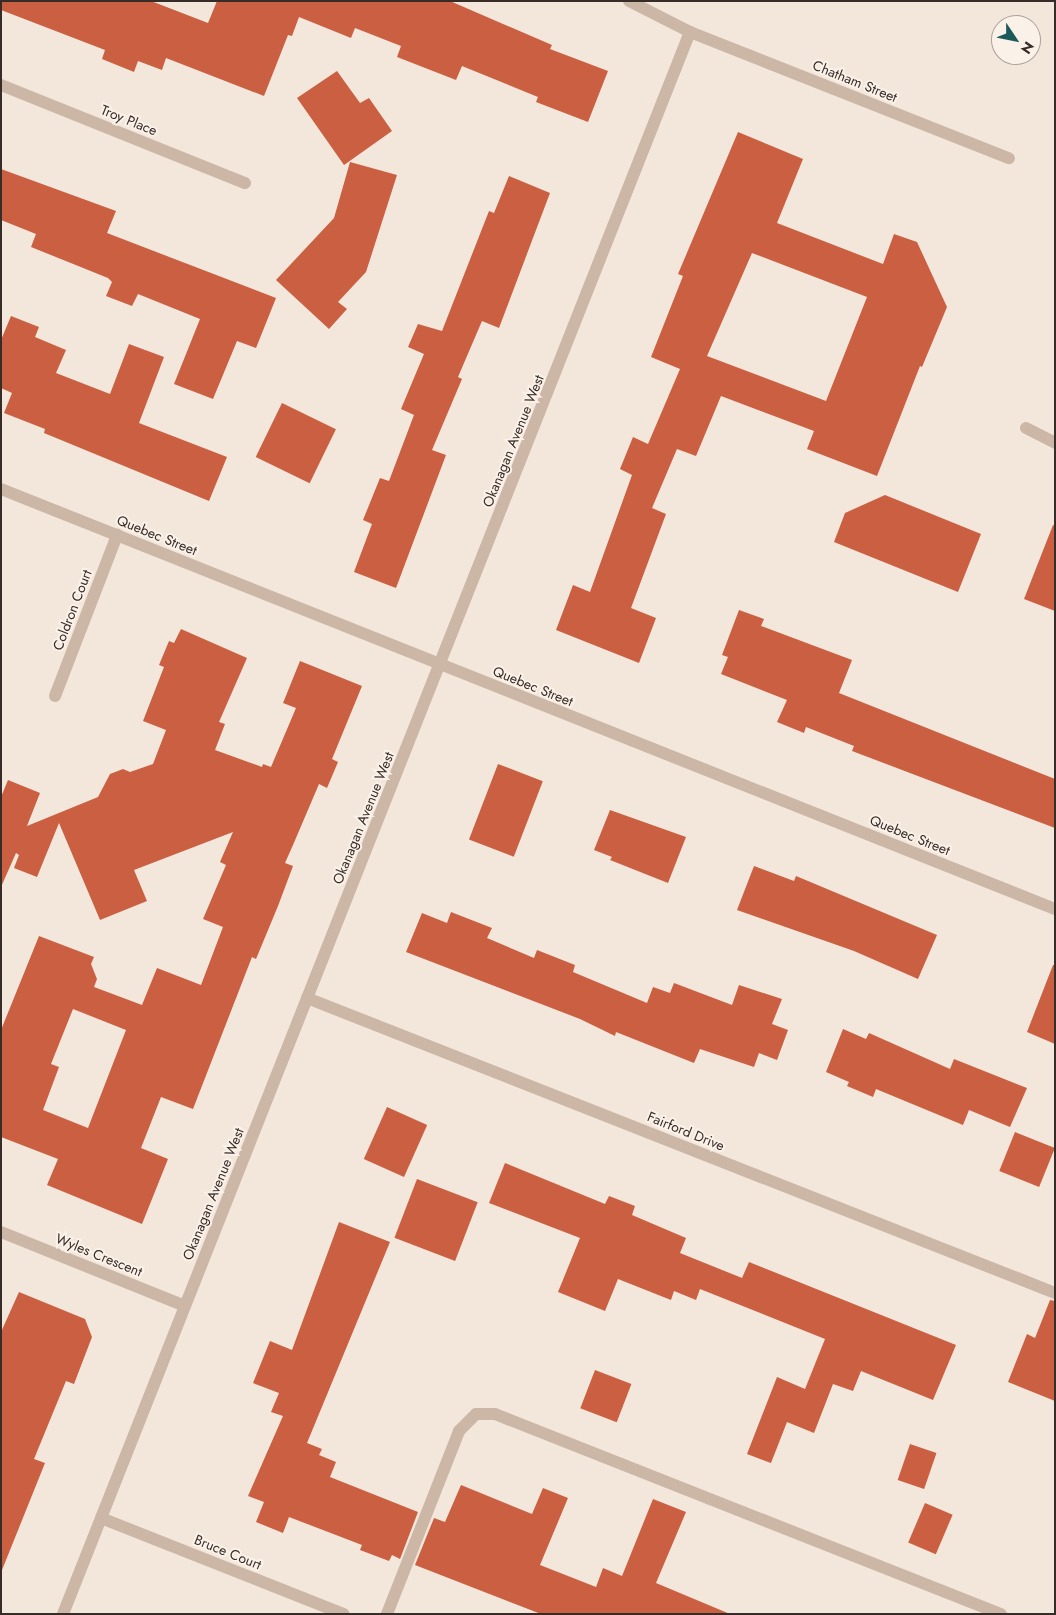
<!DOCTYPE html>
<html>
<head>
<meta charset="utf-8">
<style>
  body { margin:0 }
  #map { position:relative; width:1056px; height:1615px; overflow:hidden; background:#f3e7dc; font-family:Jost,sans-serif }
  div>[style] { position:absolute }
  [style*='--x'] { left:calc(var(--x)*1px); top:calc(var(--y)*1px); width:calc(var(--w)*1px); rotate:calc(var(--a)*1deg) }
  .building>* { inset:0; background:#cb5f42; transform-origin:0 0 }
  .minor>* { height:12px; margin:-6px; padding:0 6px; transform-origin:6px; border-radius:6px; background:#ccb7a7 }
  span { translate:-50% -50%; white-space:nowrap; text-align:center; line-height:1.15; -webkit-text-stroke:4px #faf1e8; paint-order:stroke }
  .street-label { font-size:14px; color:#382c28 }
  .frame { position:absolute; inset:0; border:2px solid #382c28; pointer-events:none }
  .north { position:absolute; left:991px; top:15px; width:50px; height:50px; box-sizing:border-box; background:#faf1e8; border:1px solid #aca29b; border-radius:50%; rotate:124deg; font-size:14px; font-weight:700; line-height:20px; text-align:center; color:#382c28 }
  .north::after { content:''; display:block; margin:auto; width:18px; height:22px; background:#1b595b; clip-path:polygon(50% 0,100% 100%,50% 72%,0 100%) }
</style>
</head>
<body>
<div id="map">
  <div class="building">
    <i style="clip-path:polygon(1px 1px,151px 1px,208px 23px,217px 1px,450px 1px,552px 45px,550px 49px,608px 71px,588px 122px,536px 102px,538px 97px,462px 66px,456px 80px,397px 57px,401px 46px,355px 28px,351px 38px,299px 17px,292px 36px,288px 35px,264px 96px,166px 58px,162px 70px,138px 61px,134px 72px,102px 59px,105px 50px,1px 10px)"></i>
    <i style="clip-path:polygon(337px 71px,360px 103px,369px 98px,392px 131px,344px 165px,297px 98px)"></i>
    <i style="clip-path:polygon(evenodd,738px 132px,803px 159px,777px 223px,883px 264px,894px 234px,917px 242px,947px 307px,922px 367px,920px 366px,877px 476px,807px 449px,814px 431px,721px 396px,696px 456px,677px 449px,652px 508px,666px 514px,631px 608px,656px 618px,639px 663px,556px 630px,573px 585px,590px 592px,632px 475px,620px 469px,633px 437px,648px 444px,680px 369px,651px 357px,683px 276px,678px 274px,738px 132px,752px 253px,867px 297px,826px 401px,707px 356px,752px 253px)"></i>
    <i style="clip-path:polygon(350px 162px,397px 175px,366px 272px,338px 302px,347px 309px,329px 329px,276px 280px,334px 218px)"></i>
    <i style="clip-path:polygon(1px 169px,116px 211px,107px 233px,276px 298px,256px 348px,237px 341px,213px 399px,174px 384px,200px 319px,138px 294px,132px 306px,106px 296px,112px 282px,108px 278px,31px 247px,36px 234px,1px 220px)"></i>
    <i style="clip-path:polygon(509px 176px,550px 193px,499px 328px,482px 321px,458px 377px,462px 379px,432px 450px,446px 455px,396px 588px,354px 572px,372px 524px,363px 520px,380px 478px,389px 481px,414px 415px,401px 409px,424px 354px,408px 347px,418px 324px,442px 331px,489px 211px,494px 213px)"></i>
    <i style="clip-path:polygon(11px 316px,39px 327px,35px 337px,66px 350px,56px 373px,110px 394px,129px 344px,164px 357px,139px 423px,227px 457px,209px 501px,44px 433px,45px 429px,4px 413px,12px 393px,1px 388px,1px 340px)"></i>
    <i style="left:282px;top:403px;width:60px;height:60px;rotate:26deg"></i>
    <i style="clip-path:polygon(885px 495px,981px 534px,958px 592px,834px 542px,845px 513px)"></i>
    <i style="clip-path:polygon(1053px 525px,1055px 526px,1055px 611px,1024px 599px)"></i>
    <i style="clip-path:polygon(739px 610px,764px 619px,761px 626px,852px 660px,839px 693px,1055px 779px,1055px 828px,852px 751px,854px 746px,806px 727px,804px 733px,777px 722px,787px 700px,721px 674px,728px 657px,722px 655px)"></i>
    <i style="clip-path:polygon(evenodd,181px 629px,247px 658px,219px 722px,225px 724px,215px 750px,262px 767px,263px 764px,271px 767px,296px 708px,283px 703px,300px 661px,362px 686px,332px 759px,338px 762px,327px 788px,319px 784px,293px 845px,285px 863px,293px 866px,278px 906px,256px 959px,252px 957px,193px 1109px,161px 1097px,141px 1148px,168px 1159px,142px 1224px,47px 1185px,58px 1159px,1px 1137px,1px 1030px,39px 936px,94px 957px,91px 964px,97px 979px,94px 987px,142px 1005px,157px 968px,201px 985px,223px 927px,203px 919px,226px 865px,220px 862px,233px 832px,134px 870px,147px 901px,100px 920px,59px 823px,37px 877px,14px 868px,19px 855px,16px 853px,1px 887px,1px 797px,8px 780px,40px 793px,27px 826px,98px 797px,110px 774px,123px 769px,130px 772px,153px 764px,166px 730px,143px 721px,164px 667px,159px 665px,169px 641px,174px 643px,181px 629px,73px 1009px,126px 1030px,88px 1128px,43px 1110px,59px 1067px,51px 1064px,73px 1009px)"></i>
    <i style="left:498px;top:764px;width:48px;height:81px;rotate:21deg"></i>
    <i style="clip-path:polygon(610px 810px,686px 837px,668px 883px,610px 860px,612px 857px,594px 850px)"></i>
    <i style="clip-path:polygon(754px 866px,794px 881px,796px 876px,937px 935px,918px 979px,854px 951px,737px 910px)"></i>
    <i style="clip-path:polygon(451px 912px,492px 928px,487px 938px,534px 958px,537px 950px,575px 965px,573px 972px,647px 1003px,653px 987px,670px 993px,674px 983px,732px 1005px,739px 985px,782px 999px,772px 1024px,788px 1030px,777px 1060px,759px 1053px,754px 1067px,700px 1049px,694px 1063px,616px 1032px,615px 1036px,580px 1019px,406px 952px,422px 913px,447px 923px)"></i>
    <i style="clip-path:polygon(1053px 965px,1055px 965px,1055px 1044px,1027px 1032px)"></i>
    <i style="clip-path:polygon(843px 1029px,866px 1039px,869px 1033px,950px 1069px,954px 1059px,1027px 1088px,1010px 1127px,969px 1110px,963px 1125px,876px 1089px,873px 1097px,847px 1086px,849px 1082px,826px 1072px)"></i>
    <i style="left:387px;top:1107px;width:44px;height:57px;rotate:24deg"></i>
    <i style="left:1015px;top:1132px;width:43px;height:42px;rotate:22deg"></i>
    <i style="clip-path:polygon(505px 1163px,605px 1204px,609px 1196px,635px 1206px,632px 1215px,686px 1238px,680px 1253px,742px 1278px,749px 1262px,956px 1345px,933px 1400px,861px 1371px,853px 1391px,833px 1384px,814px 1433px,787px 1422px,771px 1463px,747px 1454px,777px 1377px,805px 1389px,825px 1339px,700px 1289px,696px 1300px,674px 1291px,671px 1300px,618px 1279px,605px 1311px,558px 1292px,580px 1238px,489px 1203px)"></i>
    <i style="left:417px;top:1179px;width:65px;height:63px;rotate:21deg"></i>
    <i style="clip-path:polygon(339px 1222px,390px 1242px,307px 1443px,322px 1449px,319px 1455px,336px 1462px,330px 1477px,418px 1512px,400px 1559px,392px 1555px,389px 1561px,360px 1550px,362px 1545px,289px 1517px,283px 1533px,256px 1522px,264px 1502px,248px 1496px,283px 1416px,271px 1412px,279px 1393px,253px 1383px,270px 1341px,292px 1350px)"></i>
    <i style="clip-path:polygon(19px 1292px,85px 1319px,92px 1337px,74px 1384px,66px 1381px,34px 1459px,45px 1463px,2px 1570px,1px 1332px)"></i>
    <i style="clip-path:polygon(1050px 1300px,1055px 1301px,1055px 1401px,1008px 1382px,1027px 1334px,1035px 1338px)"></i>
    <i style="left:595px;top:1370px;width:39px;height:41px;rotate:21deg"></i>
    <i style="left:910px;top:1444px;width:28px;height:38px;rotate:19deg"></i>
    <i style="clip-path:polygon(461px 1485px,532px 1514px,543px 1488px,568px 1498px,540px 1565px,596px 1587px,603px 1568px,622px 1576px,653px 1499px,686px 1512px,656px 1583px,730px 1614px,541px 1614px,415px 1565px,434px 1518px,445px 1522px)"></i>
    <i style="left:925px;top:1503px;width:30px;height:43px;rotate:23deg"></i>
  </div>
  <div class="minor">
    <i style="--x:629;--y:1;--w:68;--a:26.9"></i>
    <i style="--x:690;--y:32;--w:343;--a:21.6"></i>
    <i style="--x:1;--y:85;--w:263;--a:21.9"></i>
    <i style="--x:1026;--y:428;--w:33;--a:27"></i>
    <i style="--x:1;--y:489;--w:1135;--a:21.73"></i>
    <i style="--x:55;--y:696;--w:173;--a:-68.9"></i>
    <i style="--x:307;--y:998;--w:804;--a:21.52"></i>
    <i style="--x:1;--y:1232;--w:198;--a:21.9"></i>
    <i style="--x:101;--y:1518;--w:261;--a:21.6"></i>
    <i style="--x:63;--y:1614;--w:1702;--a:-68.38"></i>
    <i style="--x:387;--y:1614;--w:197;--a:-68.5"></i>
    <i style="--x:459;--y:1431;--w:24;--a:-45"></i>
    <i style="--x:476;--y:1414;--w:19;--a:0"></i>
    <i style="--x:495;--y:1414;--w:544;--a:21.57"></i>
  </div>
  <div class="street-label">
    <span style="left:855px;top:81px;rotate:22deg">Chatham Street</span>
    <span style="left:129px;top:120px;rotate:22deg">Troy Place</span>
    <span style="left:513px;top:441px;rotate:-68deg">Okanagan Avenue West</span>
    <span style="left:157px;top:535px;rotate:22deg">Quebec Street</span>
    <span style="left:72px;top:610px;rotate:-69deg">Coldron Court</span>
    <span style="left:533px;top:686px;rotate:22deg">Quebec Street</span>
    <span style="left:363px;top:818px;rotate:-68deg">Okanagan Avenue West</span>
    <span style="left:910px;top:835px;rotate:22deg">Quebec Street</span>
    <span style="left:686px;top:1131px;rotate:22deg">Fairford Drive</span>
    <span style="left:213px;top:1194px;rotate:-68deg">Okanagan Avenue West</span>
    <span style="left:99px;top:1255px;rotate:22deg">Wyles Crescent</span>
    <span style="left:228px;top:1552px;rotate:22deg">Bruce Court</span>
  </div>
  <div class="frame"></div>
  <div class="north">N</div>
</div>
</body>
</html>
